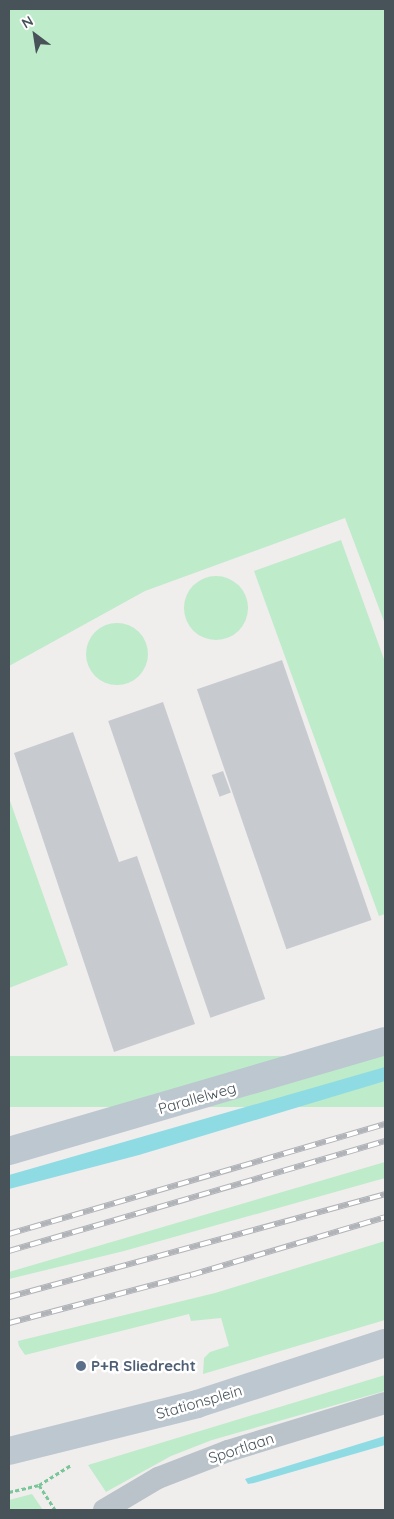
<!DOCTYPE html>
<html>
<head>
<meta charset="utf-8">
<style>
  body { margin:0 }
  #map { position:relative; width:394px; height:1519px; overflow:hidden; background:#f0eded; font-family:Quicksand,sans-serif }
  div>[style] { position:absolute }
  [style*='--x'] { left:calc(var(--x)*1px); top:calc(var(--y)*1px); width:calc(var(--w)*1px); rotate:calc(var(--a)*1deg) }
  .green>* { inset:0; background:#beebca; transform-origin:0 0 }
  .round { border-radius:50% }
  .water>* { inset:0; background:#8edbe4 }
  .building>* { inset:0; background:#c7cbcf; transform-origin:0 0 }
  .path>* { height:3px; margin-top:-1.5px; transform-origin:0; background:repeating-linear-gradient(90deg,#79c698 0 4px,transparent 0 6.5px) }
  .street>* { height:22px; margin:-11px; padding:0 11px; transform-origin:11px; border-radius:11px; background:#b9c3c9 }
  .secondary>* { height:28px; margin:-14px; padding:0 14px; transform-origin:14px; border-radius:14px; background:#bcc7d0 }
  .rail>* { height:5.5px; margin-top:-2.75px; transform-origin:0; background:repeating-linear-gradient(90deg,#fff 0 11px,#b0b3b7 0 22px); box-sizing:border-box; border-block:1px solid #b0b3b7 }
  .dots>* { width:14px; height:14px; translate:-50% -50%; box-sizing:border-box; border:2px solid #fff; border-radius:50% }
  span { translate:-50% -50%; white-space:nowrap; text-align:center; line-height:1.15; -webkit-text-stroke:5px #fff; paint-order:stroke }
  .street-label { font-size:15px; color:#475259 }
  .service-label { font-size:15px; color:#4e5e75; font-weight:700 }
  .left { translate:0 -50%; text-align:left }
  .frame { position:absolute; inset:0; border:10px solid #475259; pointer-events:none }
  .north { position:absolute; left:10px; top:10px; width:50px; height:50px; -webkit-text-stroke:4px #fff; paint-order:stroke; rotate:329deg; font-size:14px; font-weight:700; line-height:20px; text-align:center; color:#475259 }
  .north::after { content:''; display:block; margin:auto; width:18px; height:22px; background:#475259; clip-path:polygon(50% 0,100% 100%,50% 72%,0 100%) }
</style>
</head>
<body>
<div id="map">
  <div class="green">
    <i style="clip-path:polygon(9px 9px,385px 9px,385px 624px,345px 518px,145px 591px,9px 666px)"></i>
    <i style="clip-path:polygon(341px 540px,385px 662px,385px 914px,379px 916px,254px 571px)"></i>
    <i class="round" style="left:184px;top:576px;width:64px;height:64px"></i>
    <i class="round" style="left:86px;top:623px;width:62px;height:62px"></i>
    <i style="clip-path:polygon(9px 798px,68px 965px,9px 988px)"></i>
    <i style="left:385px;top:1056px;width:51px;height:391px;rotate:90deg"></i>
    <i style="clip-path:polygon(385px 1162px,385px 1178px,124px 1251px,9px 1279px,9px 1272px)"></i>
    <i style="clip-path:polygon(385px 1241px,385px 1320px,203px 1374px,204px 1358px,210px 1352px,229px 1346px,221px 1318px,191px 1321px,189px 1314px,25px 1355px,19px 1346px,18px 1341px,215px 1293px)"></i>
    <i style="clip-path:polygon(385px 1375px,385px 1391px,212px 1440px,171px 1456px,106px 1492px,88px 1465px)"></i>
    <i style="clip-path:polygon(32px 1494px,43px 1510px,9px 1510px,9px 1500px)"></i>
  </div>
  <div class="water">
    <i style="clip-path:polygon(385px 1067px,385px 1081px,139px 1155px,9px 1189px,9px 1175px)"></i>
    <i style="clip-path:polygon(385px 1436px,385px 1445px,254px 1483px,248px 1484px,245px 1479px)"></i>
  </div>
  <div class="building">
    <i style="left:282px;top:660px;width:275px;height:90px;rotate:71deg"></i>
    <i style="left:163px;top:702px;width:314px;height:58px;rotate:71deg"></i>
    <i style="clip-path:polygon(73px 732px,119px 862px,137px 856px,195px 1024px,114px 1052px,14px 753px)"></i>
    <i style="left:223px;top:771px;width:23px;height:12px;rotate:70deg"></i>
  </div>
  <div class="path">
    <i style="--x:39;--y:1485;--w:30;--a:57"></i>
    <i style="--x:9;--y:1492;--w:31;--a:-13"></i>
    <i style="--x:39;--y:1485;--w:38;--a:-32"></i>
  </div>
  <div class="street">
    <i style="--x:104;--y:1510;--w:63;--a:-30.7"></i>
    <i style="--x:158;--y:1478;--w:75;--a:-21.1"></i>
    <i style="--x:228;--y:1451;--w:164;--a:-17"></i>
  </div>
  <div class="secondary">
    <i style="--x:9;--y:1151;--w:392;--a:-16.3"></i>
    <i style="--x:9;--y:1451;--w:194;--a:-14"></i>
    <i style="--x:197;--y:1404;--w:198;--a:-18"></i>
  </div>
  <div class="rail">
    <i style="--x:9;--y:1234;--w:392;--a:-16.3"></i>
    <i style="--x:9;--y:1251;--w:392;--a:-16.3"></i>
    <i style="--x:9;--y:1297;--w:390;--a:-15.3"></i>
    <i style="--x:9;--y:1323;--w:188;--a:-14.8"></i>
    <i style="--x:191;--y:1275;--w:202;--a:-16.6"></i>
  </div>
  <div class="dots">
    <i style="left:81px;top:1366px;background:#5c6f8a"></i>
  </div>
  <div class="street-label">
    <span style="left:197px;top:1098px;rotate:-16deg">Parallelweg</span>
    <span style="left:199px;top:1402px;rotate:-16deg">Stationsplein</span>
    <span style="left:241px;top:1448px;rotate:-18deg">Sportlaan</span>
  </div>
  <div class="service-label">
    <span class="left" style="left:91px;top:1366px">P+R Sliedrecht</span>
  </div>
  <div class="frame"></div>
  <div class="north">N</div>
</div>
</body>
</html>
